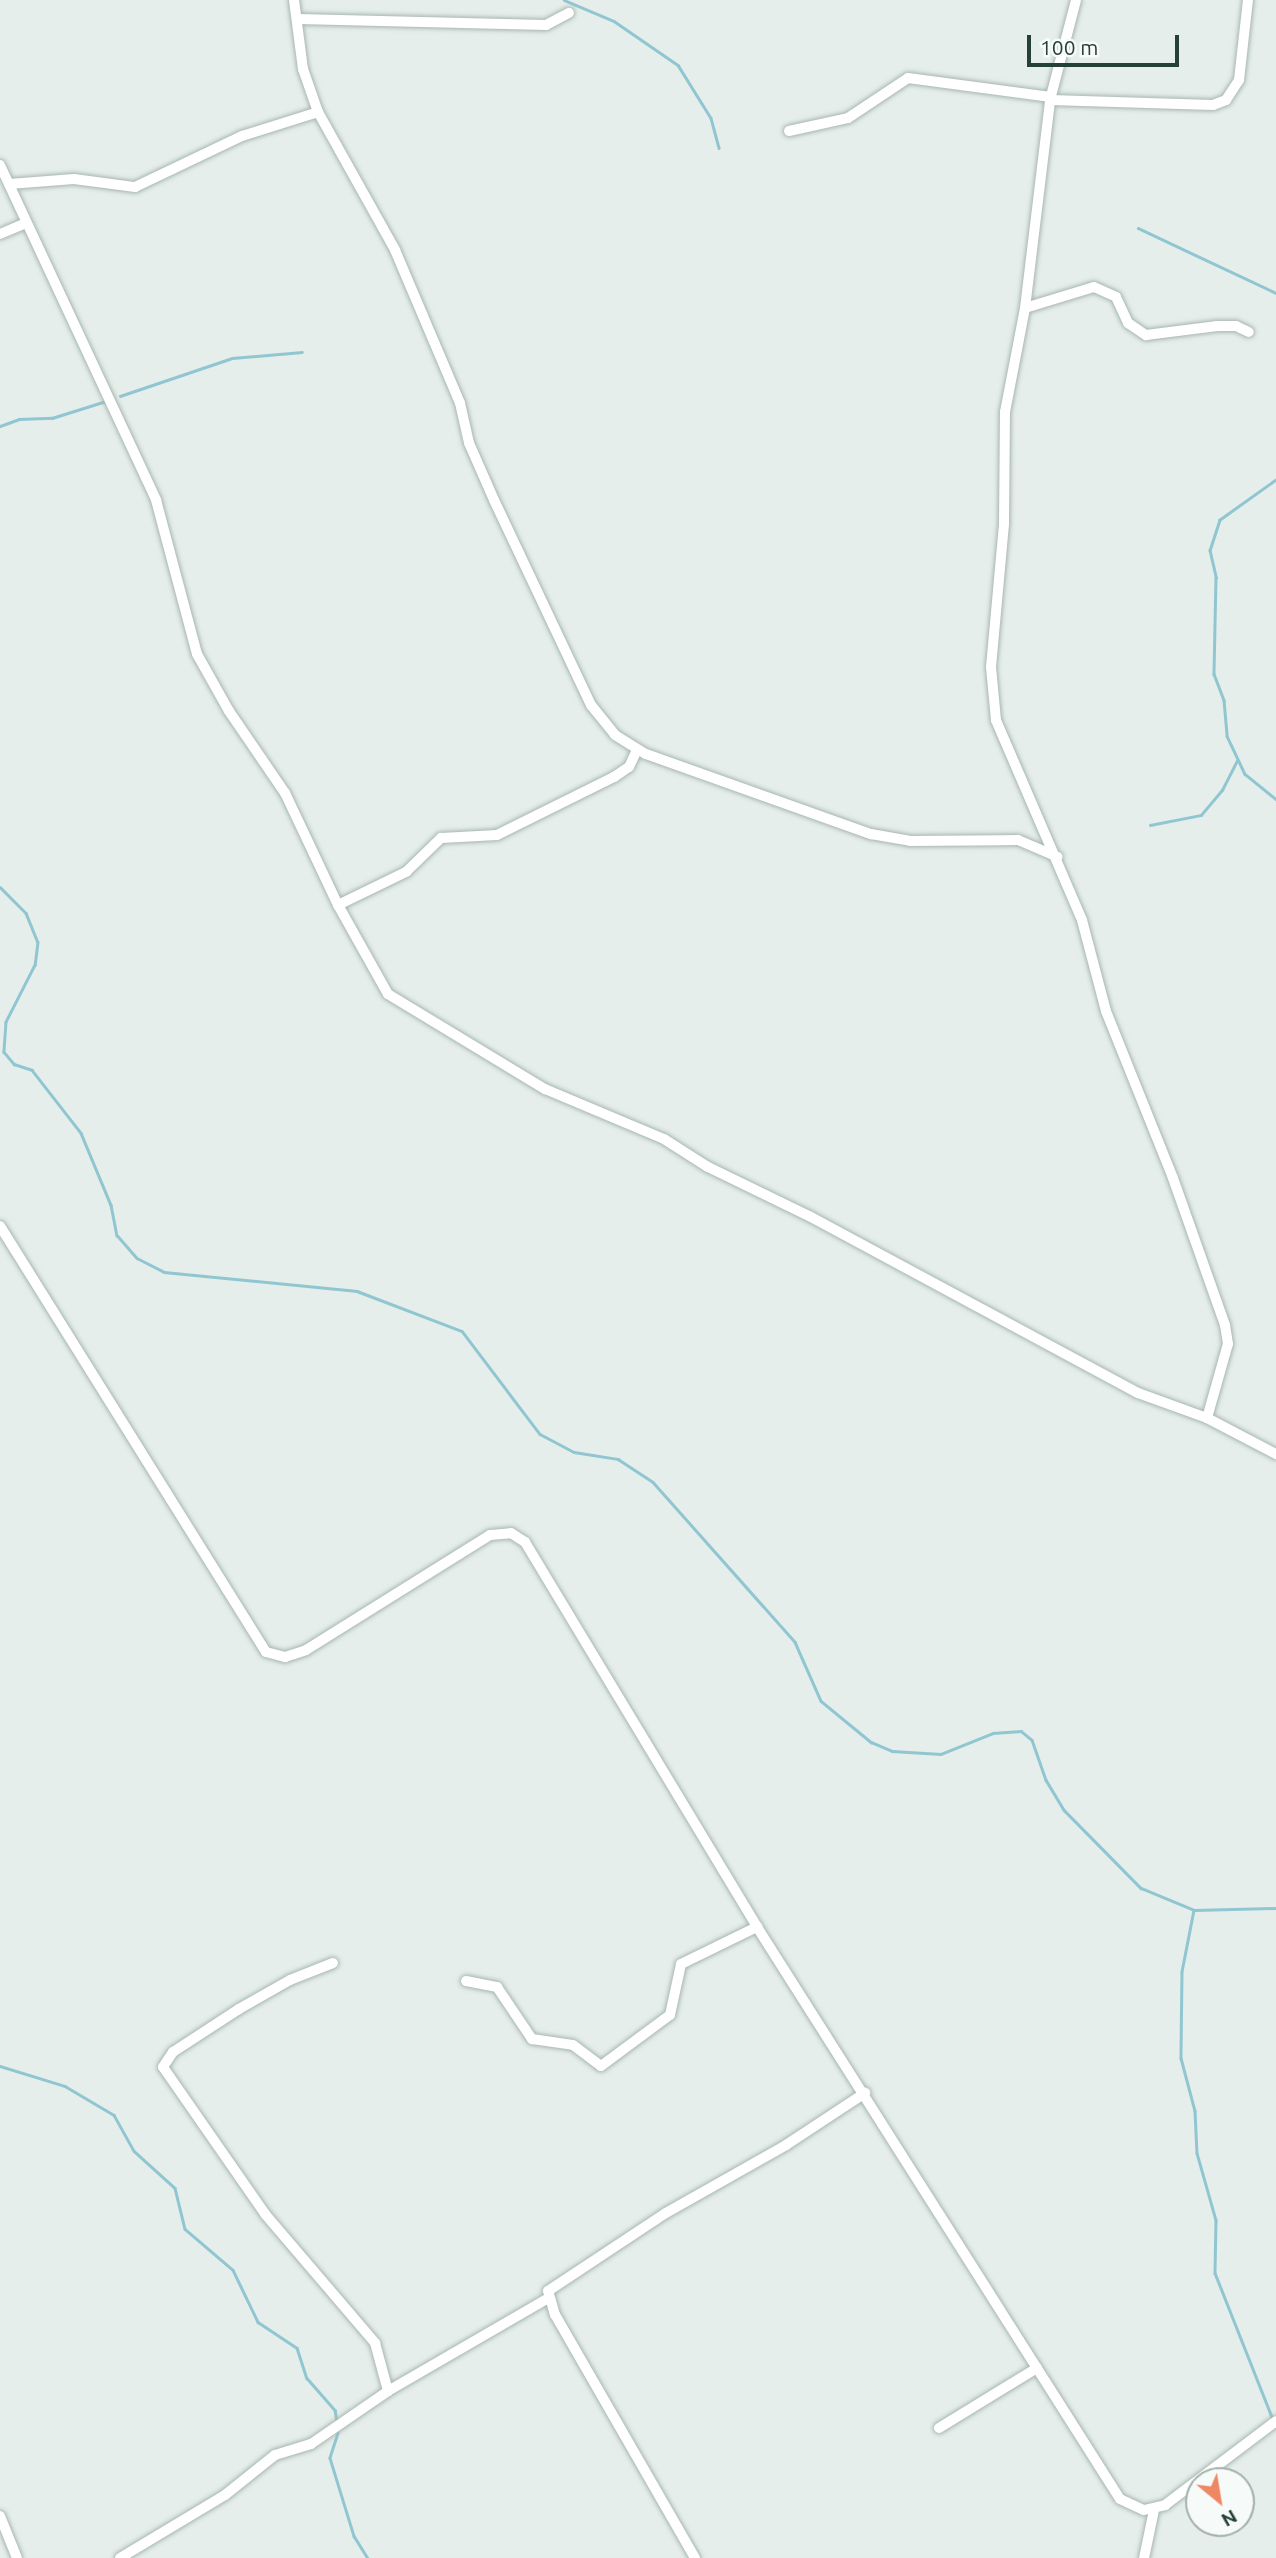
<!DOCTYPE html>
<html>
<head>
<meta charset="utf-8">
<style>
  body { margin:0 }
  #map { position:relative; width:1276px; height:2558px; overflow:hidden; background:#e5eeea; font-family:Ubuntu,sans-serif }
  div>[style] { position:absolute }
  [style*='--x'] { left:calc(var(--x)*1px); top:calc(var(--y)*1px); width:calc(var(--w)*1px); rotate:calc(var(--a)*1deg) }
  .stream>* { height:2.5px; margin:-1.25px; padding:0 1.25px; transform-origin:1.25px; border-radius:1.25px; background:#90c6d1 }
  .roads { filter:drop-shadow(0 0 2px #a8b6b1) drop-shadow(0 0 2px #a8b6b1) }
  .minor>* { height:10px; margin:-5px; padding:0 5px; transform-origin:5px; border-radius:5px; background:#fff }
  span { translate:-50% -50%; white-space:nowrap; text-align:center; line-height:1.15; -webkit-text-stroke:7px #f6faf8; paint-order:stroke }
  .north { position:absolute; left:1185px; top:2467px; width:70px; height:70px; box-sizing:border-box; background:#f6faf8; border:2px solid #a2b0ac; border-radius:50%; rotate:150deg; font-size:19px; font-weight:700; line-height:28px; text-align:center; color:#254039 }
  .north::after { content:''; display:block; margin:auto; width:24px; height:32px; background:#ee8764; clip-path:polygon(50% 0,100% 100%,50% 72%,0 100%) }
  .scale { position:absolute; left:1027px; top:35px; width:152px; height:32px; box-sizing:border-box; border:4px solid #254039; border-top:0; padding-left:9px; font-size:21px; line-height:24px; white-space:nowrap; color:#254039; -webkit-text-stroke:5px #f6faf8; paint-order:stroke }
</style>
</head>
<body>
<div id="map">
  <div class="stream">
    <i style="--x:564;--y:0;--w:54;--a:22.8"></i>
    <i style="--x:614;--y:21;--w:78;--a:34.5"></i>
    <i style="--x:678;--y:65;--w:62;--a:58.1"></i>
    <i style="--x:711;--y:118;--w:31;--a:75"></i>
    <i style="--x:1138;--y:228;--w:153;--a:25.2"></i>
    <i style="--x:120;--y:396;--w:118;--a:-18.7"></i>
    <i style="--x:232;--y:358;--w:70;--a:-4.9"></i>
    <i style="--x:0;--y:426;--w:20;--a:-20"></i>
    <i style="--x:19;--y:419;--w:33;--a:-2"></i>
    <i style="--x:52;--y:418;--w:57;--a:-17.5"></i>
    <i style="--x:1276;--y:480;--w:69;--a:144.5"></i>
    <i style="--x:1220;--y:520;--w:32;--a:108"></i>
    <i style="--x:1210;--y:550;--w:28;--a:77"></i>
    <i style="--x:1216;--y:577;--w:97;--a:91.2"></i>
    <i style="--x:1214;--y:674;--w:28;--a:69"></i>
    <i style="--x:1224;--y:700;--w:36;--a:85"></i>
    <i style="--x:1227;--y:736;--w:42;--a:64.7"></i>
    <i style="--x:1245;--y:774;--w:40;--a:39"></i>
    <i style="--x:1150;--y:825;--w:52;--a:-11.1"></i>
    <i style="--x:1201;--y:815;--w:33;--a:-50"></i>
    <i style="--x:1222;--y:790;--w:33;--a:-63"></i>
    <i style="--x:0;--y:887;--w:37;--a:45"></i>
    <i style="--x:26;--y:913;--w:31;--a:68"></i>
    <i style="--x:38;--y:942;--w:23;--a:97"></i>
    <i style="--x:35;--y:965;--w:64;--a:117"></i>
    <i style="--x:6;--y:1022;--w:30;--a:94"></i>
    <i style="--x:4;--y:1052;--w:16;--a:50"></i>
    <i style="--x:14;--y:1064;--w:19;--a:18"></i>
    <i style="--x:32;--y:1070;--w:80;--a:52.1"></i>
    <i style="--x:81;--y:1133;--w:78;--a:67.4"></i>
    <i style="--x:111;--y:1205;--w:31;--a:79"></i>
    <i style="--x:117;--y:1235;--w:30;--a:49"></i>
    <i style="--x:137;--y:1258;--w:30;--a:27"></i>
    <i style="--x:164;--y:1272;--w:194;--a:5.6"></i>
    <i style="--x:357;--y:1291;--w:112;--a:20.9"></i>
    <i style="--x:462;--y:1331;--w:129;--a:52.9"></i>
    <i style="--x:540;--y:1434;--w:38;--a:28"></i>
    <i style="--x:574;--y:1452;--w:45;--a:9"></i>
    <i style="--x:618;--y:1459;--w:42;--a:33.3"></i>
    <i style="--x:653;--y:1482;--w:214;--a:48.4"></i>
    <i style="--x:795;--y:1642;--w:64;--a:66.2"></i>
    <i style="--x:821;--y:1701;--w:65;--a:39.4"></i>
    <i style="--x:871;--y:1742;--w:23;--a:23"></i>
    <i style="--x:892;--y:1751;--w:49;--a:3.5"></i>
    <i style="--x:941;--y:1754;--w:56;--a:-22"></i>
    <i style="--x:993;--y:1733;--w:28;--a:-4"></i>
    <i style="--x:1021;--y:1731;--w:14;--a:39"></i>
    <i style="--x:1032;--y:1740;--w:42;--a:70.7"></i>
    <i style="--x:1046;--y:1780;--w:35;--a:59"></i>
    <i style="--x:1064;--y:1810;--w:110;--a:45.4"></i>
    <i style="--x:1141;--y:1888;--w:57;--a:22.5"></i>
    <i style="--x:1194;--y:1910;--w:82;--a:-1.4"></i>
    <i style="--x:1194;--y:1910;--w:63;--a:101"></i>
    <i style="--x:1182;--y:1972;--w:86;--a:90.7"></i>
    <i style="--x:1181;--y:2058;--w:55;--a:75.2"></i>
    <i style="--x:1195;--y:2111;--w:42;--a:87.3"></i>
    <i style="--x:1197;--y:2153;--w:70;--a:74.2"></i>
    <i style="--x:1216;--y:2220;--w:53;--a:91.1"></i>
    <i style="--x:1215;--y:2273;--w:155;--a:68.4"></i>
    <i style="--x:0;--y:2066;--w:68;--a:17.1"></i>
    <i style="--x:65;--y:2086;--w:57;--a:30.6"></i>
    <i style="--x:114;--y:2115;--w:41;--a:60.9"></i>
    <i style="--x:134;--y:2151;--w:55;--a:42.1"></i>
    <i style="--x:175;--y:2188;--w:42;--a:76.3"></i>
    <i style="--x:185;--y:2229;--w:63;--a:40.5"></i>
    <i style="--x:233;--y:2270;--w:58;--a:64.3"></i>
    <i style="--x:258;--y:2322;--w:47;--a:33.7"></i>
    <i style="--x:297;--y:2348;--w:32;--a:72"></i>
    <i style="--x:307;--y:2378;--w:43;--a:48.8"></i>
    <i style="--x:335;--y:2410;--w:11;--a:80"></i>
    <i style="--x:338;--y:2433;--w:26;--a:108"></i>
    <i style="--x:330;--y:2458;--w:82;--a:72.9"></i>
    <i style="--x:354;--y:2536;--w:26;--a:58"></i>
  </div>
  <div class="roads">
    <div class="minor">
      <i style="--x:294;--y:0;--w:70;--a:82.6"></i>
      <i style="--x:303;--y:69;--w:46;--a:70.8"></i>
      <i style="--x:298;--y:19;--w:248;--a:1.4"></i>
      <i style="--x:546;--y:25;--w:26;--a:-28"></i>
      <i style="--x:1050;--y:100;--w:103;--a:-75.4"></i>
      <i style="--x:789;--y:131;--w:60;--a:-12.4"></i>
      <i style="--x:848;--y:118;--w:72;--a:-33.7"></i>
      <i style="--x:908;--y:78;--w:144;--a:7.6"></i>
      <i style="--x:0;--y:165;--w:370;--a:65"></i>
      <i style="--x:156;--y:500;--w:159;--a:75.1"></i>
      <i style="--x:197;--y:654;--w:65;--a:60.7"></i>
      <i style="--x:229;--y:711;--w:99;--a:55.7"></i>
      <i style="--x:285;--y:793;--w:124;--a:64.7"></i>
      <i style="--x:338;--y:905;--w:102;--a:60.7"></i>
      <i style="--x:388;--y:994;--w:184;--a:31.2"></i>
      <i style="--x:545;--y:1089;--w:129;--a:22.8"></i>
      <i style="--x:664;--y:1139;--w:52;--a:32.5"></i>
      <i style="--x:708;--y:1167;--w:114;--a:25.9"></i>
      <i style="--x:811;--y:1217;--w:371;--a:28.3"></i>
      <i style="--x:1138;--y:1393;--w:73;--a:19.9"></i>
      <i style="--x:1207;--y:1418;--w:78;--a:27.6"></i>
      <i style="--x:9;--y:184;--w:65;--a:-4.4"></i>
      <i style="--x:74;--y:179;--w:62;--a:7.5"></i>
      <i style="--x:135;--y:187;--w:119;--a:-25.5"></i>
      <i style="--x:242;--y:136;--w:80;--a:-17.5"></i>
      <i style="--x:318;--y:112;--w:158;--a:60.8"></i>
      <i style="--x:395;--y:250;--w:166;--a:67"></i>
      <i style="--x:460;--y:403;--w:41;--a:77.3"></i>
      <i style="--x:469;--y:443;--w:62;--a:66.3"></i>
      <i style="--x:494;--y:500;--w:227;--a:64.7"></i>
      <i style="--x:591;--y:705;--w:38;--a:51"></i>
      <i style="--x:615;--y:735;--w:36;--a:32"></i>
      <i style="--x:646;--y:754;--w:239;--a:19.6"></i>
      <i style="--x:871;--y:834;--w:40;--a:10"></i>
      <i style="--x:910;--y:841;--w:108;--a:-0.5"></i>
      <i style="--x:1018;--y:840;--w:43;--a:23"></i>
      <i style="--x:0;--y:234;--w:28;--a:-23"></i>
      <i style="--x:1025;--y:308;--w:72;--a:-16.9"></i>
      <i style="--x:1094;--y:287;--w:24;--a:24"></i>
      <i style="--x:1116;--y:297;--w:29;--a:65"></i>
      <i style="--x:1128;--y:323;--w:22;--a:34"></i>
      <i style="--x:1146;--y:335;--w:72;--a:-7.2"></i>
      <i style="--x:1217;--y:326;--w:19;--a:0"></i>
      <i style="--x:1236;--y:326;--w:14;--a:25"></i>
      <i style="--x:338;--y:905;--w:76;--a:-25.9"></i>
      <i style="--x:406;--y:872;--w:49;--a:-44.2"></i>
      <i style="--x:441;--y:838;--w:56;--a:-3.1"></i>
      <i style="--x:497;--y:835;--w:131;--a:-26.4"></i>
      <i style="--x:614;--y:777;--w:18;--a:-34"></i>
      <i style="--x:629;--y:767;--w:19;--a:-65"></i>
      <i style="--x:0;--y:1226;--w:502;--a:58.02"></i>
      <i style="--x:266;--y:1652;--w:20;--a:15"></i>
      <i style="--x:285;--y:1657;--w:22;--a:-18"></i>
      <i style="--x:306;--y:1650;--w:217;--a:-32"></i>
      <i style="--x:490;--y:1535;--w:21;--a:-5"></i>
      <i style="--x:511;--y:1533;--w:17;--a:33"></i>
      <i style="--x:525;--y:1542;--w:449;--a:58.9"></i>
      <i style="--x:757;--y:1927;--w:677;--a:57.6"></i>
      <i style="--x:1120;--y:2499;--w:26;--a:25"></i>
      <i style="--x:1144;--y:2510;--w:22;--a:-13"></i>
      <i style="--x:1165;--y:2505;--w:139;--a:-37.1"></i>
      <i style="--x:1207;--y:1418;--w:77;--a:-74.2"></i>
      <i style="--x:1228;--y:1344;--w:19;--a:-99"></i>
      <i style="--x:1225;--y:1325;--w:156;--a:-109.5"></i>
      <i style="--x:1173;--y:1178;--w:180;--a:-111.9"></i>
      <i style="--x:1106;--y:1011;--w:94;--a:-104.8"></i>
      <i style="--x:1082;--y:920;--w:218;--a:-113.3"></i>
      <i style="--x:996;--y:720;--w:53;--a:-95.4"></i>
      <i style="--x:991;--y:667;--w:144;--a:-84.8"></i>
      <i style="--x:1004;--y:524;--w:112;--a:-89.5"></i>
      <i style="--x:1005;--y:412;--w:106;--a:-79.1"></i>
      <i style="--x:1025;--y:308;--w:209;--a:-83.1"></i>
      <i style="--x:1050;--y:100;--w:163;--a:1.8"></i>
      <i style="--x:1213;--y:105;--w:14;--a:-21"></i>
      <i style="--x:1226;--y:100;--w:24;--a:-57"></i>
      <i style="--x:1239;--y:80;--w:81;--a:-83.6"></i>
      <i style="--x:333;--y:1963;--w:46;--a:158.4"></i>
      <i style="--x:290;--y:1980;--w:59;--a:150.4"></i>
      <i style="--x:239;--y:2009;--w:79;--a:146.9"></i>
      <i style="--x:173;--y:2052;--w:18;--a:124"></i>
      <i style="--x:163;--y:2067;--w:179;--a:55.2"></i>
      <i style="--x:265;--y:2214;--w:170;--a:49.5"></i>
      <i style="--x:375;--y:2343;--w:50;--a:74.8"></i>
      <i style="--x:466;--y:1981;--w:32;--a:11"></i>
      <i style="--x:497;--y:1987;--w:63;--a:56.1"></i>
      <i style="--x:532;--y:2039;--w:41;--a:8.3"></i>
      <i style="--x:573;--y:2045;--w:35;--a:37"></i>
      <i style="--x:601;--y:2066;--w:86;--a:-36.5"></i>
      <i style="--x:670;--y:2015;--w:52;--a:-77.8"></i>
      <i style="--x:681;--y:1964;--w:85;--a:-26"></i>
      <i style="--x:939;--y:2428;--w:115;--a:-31.5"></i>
      <i style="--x:0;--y:2516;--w:45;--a:68"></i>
      <i style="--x:120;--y:2558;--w:122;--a:-31"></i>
      <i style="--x:225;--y:2495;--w:64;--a:-38.7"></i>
      <i style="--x:275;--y:2455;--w:38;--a:-17"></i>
      <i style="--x:311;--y:2444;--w:93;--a:-34.5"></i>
      <i style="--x:388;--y:2391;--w:184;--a:-30.1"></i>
      <i style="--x:695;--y:2558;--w:280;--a:-119.9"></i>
      <i style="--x:555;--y:2315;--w:25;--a:-106"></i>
      <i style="--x:548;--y:2291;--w:141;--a:-33.5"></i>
      <i style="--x:666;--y:2213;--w:138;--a:-29.5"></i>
      <i style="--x:786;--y:2145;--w:95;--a:-33.4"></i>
      <i style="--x:1144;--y:2558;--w:49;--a:-78.2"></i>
    </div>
  </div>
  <div class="north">N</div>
  <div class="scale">100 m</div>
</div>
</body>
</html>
